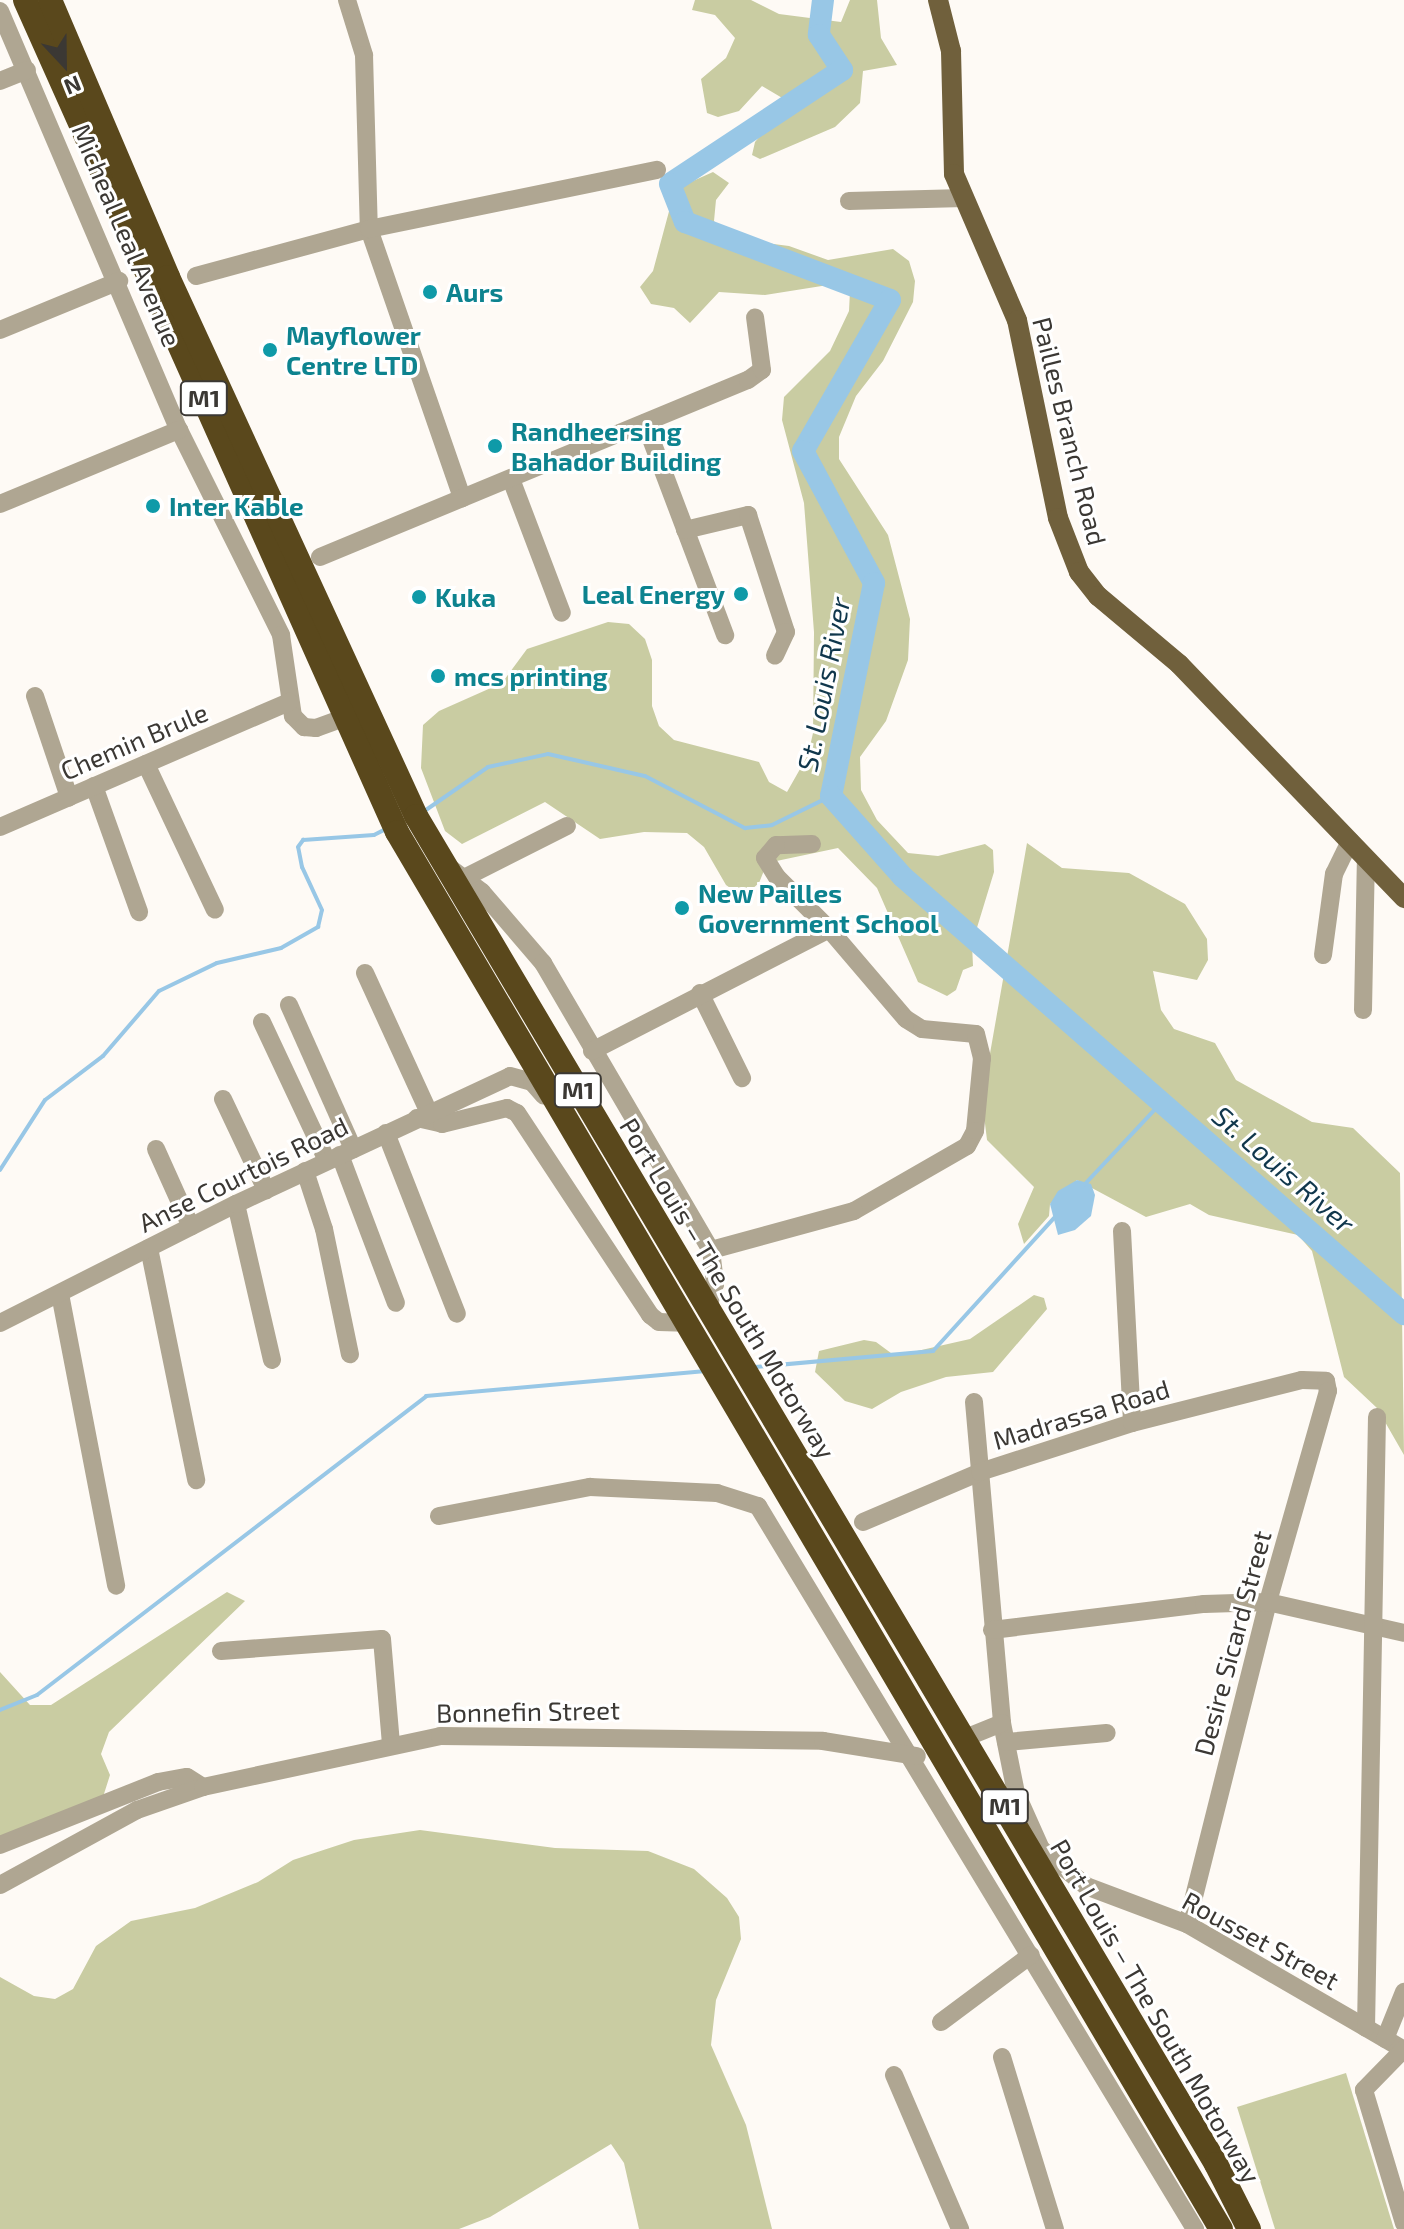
<!DOCTYPE html>
<html>
<head>
<meta charset="utf-8">
<style>
  body { margin:0 }
  #map { position:relative; width:1404px; height:2229px; overflow:hidden; background:#fefaf5; font-family:"Exo 2",sans-serif }
  div>[style] { position:absolute }
  [style*='--x'] { left:calc(var(--x)*1px); top:calc(var(--y)*1px); width:calc(var(--w)*1px); rotate:calc(var(--a)*1deg) }
  .green>* { inset:0; background:#c9cca2 }
  .water>* { inset:0; background:#98c7e6 }
  .stream>* { height:4px; margin:-2px; padding:0 2px; transform-origin:2px; border-radius:2px; background:#98c7e6 }
  .river>* { height:22px; margin:-11px; padding:0 11px; transform-origin:11px; border-radius:11px; background:#98c7e6 }
  .minor>* { height:18px; margin:-9px; padding:0 9px; transform-origin:9px; border-radius:9px; background:#afa692 }
  .major>* { height:20px; margin:-10px; padding:0 10px; transform-origin:10px; border-radius:10px; background:#70603c }
  .highway>* { height:24px; margin:-12px; padding:0 12px; transform-origin:12px; border-radius:12px; background:#5a481c }
  .dots>* { width:22px; height:22px; translate:-50% -50%; box-sizing:border-box; border:4px solid #fff; border-radius:50% }
  span { translate:-50% -50%; white-space:nowrap; text-align:center; line-height:1.15; -webkit-text-stroke:6px #fff; paint-order:stroke }
  .shield-label span { padding:2px 6px; background:#fff; border:2px solid; border-radius:6px; -webkit-text-stroke-width:0 }
  .shield-label { font-size:24px; color:#3b3834; font-weight:700 }
  .street-label { font-size:26px; color:#3b3834 }
  .culture-label { font-size:26px; color:#0d838f; font-weight:700 }
  .left { translate:0 -50%; text-align:left }
  .right { translate:-100% -50%; text-align:right }
  .water-label { font-size:28px; color:#10374c; font-style:italic }
  .north { position:absolute; left:24px; top:24px; width:80px; height:80px; -webkit-text-stroke:6px #fff; paint-order:stroke; rotate:158deg; font-size:22px; font-weight:700; line-height:32px; text-align:center; color:#3b3834 }
  .north::after { content:''; display:block; margin:auto; width:28px; height:36px; background:#3b3834; clip-path:polygon(50% 0,100% 100%,50% 72%,0 100%) }
</style>
</head>
<body>
<div id="map">
  <div class="green">
    <i style="clip-path:polygon(695px 0,751px 0,779px 14px,841px 22px,850px 0,877px 0,881px 38px,897px 65px,863px 71px,860px 103px,835px 127px,760px 159px,752px 155px,755px 142px,789px 102px,762px 86px,739px 111px,718px 117px,707px 113px,701px 79px,726px 58px,735px 38px,715px 15px,692px 10px)"></i>
    <i style="clip-path:polygon(713px 172px,729px 183px,716px 200px,714px 221px,726px 238px,789px 246px,828px 260px,893px 249px,909px 261px,915px 281px,913px 302px,883px 361px,856px 396px,839px 437px,839px 459px,888px 535px,910px 619px,908px 660px,886px 721px,860px 757px,861px 790px,877px 820px,908px 853px,938px 856px,985px 844px,993px 850px,994px 872px,972px 944px,973px 966px,963px 970px,956px 990px,947px 996px,918px 982px,877px 888px,838px 848px,767px 863px,759px 883px,743px 897px,726px 885px,704px 847px,687px 833px,644px 832px,600px 839px,545px 802px,462px 844px,445px 831px,421px 768px,423px 725px,439px 711px,502px 683px,527px 649px,608px 622px,629px 624px,645px 639px,652px 660px,652px 706px,659px 726px,674px 740px,759px 762px,769px 782px,787px 792px,808px 755px,813px 733px,814px 632px,804px 503px,782px 420px,784px 397px,830px 351px,849px 311px,850px 291px,828px 285px,765px 295px,719px 292px,690px 323px,674px 308px,651px 304px,640px 287px,653px 271px,675px 189px)"></i>
    <i style="clip-path:polygon(1027px 843px,1062px 868px,1129px 873px,1185px 904px,1207px 939px,1208px 960px,1197px 980px,1153px 971px,1161px 1010px,1174px 1029px,1215px 1043px,1236px 1080px,1312px 1122px,1353px 1128px,1400px 1173px,1404px 1455px,1377px 1408px,1344px 1377px,1312px 1251px,1298px 1235px,1209px 1215px,1190px 1204px,1146px 1217px,1077px 1180px,1050px 1204px,1049px 1216px,1024px 1244px,1018px 1224px,1034px 1187px,987px 1140px,982px 1099px)"></i>
    <i style="clip-path:polygon(1034px 1295px,1044px 1298px,1047px 1309px,993px 1372px,946px 1377px,901px 1392px,872px 1409px,845px 1401px,815px 1372px,819px 1351px,864px 1340px,876px 1342px,895px 1356px,970px 1339px)"></i>
    <i style="clip-path:polygon(227px 1592px,245px 1601px,109px 1732px,101px 1754px,110px 1775px,103px 1797px,0 1847px,0 1672px,30px 1705px,51px 1705px)"></i>
    <i style="clip-path:polygon(420px 1830px,555px 1848px,648px 1851px,694px 1869px,727px 1898px,739px 1917px,741px 1939px,716px 2000px,711px 2045px,746px 2125px,772px 2229px,639px 2229px,624px 2163px,611px 2144px,490px 2217px,459px 2229px,0 2229px,0 1977px,34px 1996px,55px 1999px,73px 1989px,96px 1946px,131px 1921px,195px 1908px,258px 1882px,293px 1860px,354px 1840px)"></i>
    <i style="clip-path:polygon(1346px 2073px,1394px 2229px,1275px 2229px,1237px 2107px)"></i>
  </div>
  <div class="water">
    <i style="clip-path:polygon(1077px 1180px,1091px 1184px,1095px 1195px,1091px 1216px,1075px 1230px,1058px 1235px,1050px 1204px,1058px 1191px)"></i>
  </div>
  <div class="stream">
    <i style="--x:423;--y:812;--w:79;--a:-34.7"></i>
    <i style="--x:488;--y:767;--w:61;--a:-12.2"></i>
    <i style="--x:548;--y:754;--w:99;--a:12.8"></i>
    <i style="--x:645;--y:776;--w:113;--a:27.5"></i>
    <i style="--x:745;--y:828;--w:27;--a:-6"></i>
    <i style="--x:772;--y:825;--w:66;--a:-26.2"></i>
    <i style="--x:0;--y:1170;--w:83;--a:-57.3"></i>
    <i style="--x:45;--y:1100;--w:73;--a:-37.2"></i>
    <i style="--x:103;--y:1056;--w:86;--a:-49.3"></i>
    <i style="--x:159;--y:991;--w:64;--a:-25.8"></i>
    <i style="--x:217;--y:963;--w:66;--a:-13.2"></i>
    <i style="--x:281;--y:948;--w:43;--a:-29.6"></i>
    <i style="--x:318;--y:927;--w:17;--a:-77"></i>
    <i style="--x:322;--y:910;--w:47;--a:-114.9"></i>
    <i style="--x:302;--y:867;--w:20;--a:-101"></i>
    <i style="--x:298;--y:847;--w:9;--a:-54"></i>
    <i style="--x:303;--y:840;--w:71;--a:-4"></i>
    <i style="--x:374;--y:835;--w:13;--a:-27"></i>
    <i style="--x:1084;--y:1185;--w:114;--a:-46.8"></i>
    <i style="--x:755;--y:1367;--w:179;--a:-5.1"></i>
    <i style="--x:933;--y:1351;--w:180;--a:-47.7"></i>
    <i style="--x:0;--y:1710;--w:40;--a:-22"></i>
    <i style="--x:37;--y:1695;--w:491;--a:-37.5"></i>
    <i style="--x:426;--y:1396;--w:281;--a:-5.1"></i>
  </div>
  <div class="river">
    <i style="--x:823;--y:0;--w:35;--a:97"></i>
    <i style="--x:819;--y:35;--w:42;--a:56.7"></i>
    <i style="--x:842;--y:70;--w:206;--a:146.5"></i>
    <i style="--x:670;--y:184;--w:41;--a:68.5"></i>
    <i style="--x:685;--y:222;--w:219;--a:20.8"></i>
    <i style="--x:890;--y:300;--w:174;--a:119.9"></i>
    <i style="--x:803;--y:451;--w:150;--a:61.7"></i>
    <i style="--x:874;--y:583;--w:217;--a:101.4"></i>
    <i style="--x:831;--y:796;--w:108;--a:48.4"></i>
    <i style="--x:903;--y:877;--w:665;--a:41.1"></i>
  </div>
  <div class="minor">
    <i style="--x:347;--y:0;--w:58;--a:72.8"></i>
    <i style="--x:364;--y:55;--w:174;--a:88.4"></i>
    <i style="--x:369;--y:229;--w:285;--a:70.9"></i>
    <i style="--x:0;--y:11;--w:456;--a:66.9"></i>
    <i style="--x:179;--y:430;--w:229;--a:63.5"></i>
    <i style="--x:281;--y:635;--w:82;--a:81.6"></i>
    <i style="--x:293;--y:716;--w:16;--a:45"></i>
    <i style="--x:304;--y:727;--w:12;--a:5"></i>
    <i style="--x:316;--y:728;--w:33;--a:-20"></i>
    <i style="--x:0;--y:81;--w:29;--a:-22"></i>
    <i style="--x:849;--y:201;--w:115;--a:-1.5"></i>
    <i style="--x:196;--y:276;--w:179;--a:-15.2"></i>
    <i style="--x:369;--y:229;--w:294;--a:-11.6"></i>
    <i style="--x:0;--y:330;--w:129;--a:-22.4"></i>
    <i style="--x:645;--y:423;--w:227;--a:69.3"></i>
    <i style="--x:511;--y:479;--w:143;--a:69.2"></i>
    <i style="--x:0;--y:504;--w:194;--a:-22.5"></i>
    <i style="--x:685;--y:530;--w:65;--a:-13.4"></i>
    <i style="--x:748;--y:515;--w:123;--a:72"></i>
    <i style="--x:786;--y:632;--w:26;--a:115"></i>
    <i style="--x:320;--y:557;--w:463;--a:-22.5"></i>
    <i style="--x:748;--y:380;--w:17;--a:-36"></i>
    <i style="--x:762;--y:370;--w:53;--a:-97.5"></i>
    <i style="--x:35;--y:696;--w:107;--a:71.4"></i>
    <i style="--x:146;--y:764;--w:161;--a:64.7"></i>
    <i style="--x:94;--y:786;--w:134;--a:70.3"></i>
    <i style="--x:0;--y:827;--w:315;--a:-23.4"></i>
    <i style="--x:812;--y:844;--w:36;--a:178"></i>
    <i style="--x:776;--y:845;--w:17;--a:130"></i>
    <i style="--x:765;--y:858;--w:22;--a:58"></i>
    <i style="--x:777;--y:877;--w:74;--a:45"></i>
    <i style="--x:446;--y:865;--w:45;--a:36.9"></i>
    <i style="--x:482;--y:892;--w:94;--a:49.3"></i>
    <i style="--x:543;--y:963;--w:333;--a:59.7"></i>
    <i style="--x:711;--y:1250;--w:34;--a:83"></i>
    <i style="--x:715;--y:1284;--w:24;--a:107"></i>
    <i style="--x:466;--y:877;--w:113;--a:-26.8"></i>
    <i style="--x:1323;--y:955;--w:82;--a:-82.3"></i>
    <i style="--x:1334;--y:874;--w:37;--a:-64"></i>
    <i style="--x:365;--y:973;--w:154;--a:65.4"></i>
    <i style="--x:700;--y:993;--w:95;--a:63.7"></i>
    <i style="--x:289;--y:1005;--w:158;--a:66"></i>
    <i style="--x:1363;--y:1010;--w:152;--a:-88.9"></i>
    <i style="--x:262;--y:1022;--w:153;--a:64.9"></i>
    <i style="--x:592;--y:1051;--w:267;--a:-27.2"></i>
    <i style="--x:829;--y:929;--w:118;--a:49.5"></i>
    <i style="--x:906;--y:1019;--w:19;--a:32"></i>
    <i style="--x:922;--y:1029;--w:54;--a:5.3"></i>
    <i style="--x:976;--y:1034;--w:25;--a:76"></i>
    <i style="--x:982;--y:1058;--w:73;--a:95.5"></i>
    <i style="--x:975;--y:1131;--w:17;--a:118"></i>
    <i style="--x:967;--y:1146;--w:130;--a:150.1"></i>
    <i style="--x:854;--y:1211;--w:148;--a:164.7"></i>
    <i style="--x:223;--y:1099;--w:101;--a:64.7"></i>
    <i style="--x:417;--y:1118;--w:26;--a:13"></i>
    <i style="--x:442;--y:1124;--w:67;--a:-13.8"></i>
    <i style="--x:507;--y:1108;--w:11;--a:27"></i>
    <i style="--x:517;--y:1113;--w:242;--a:56.6"></i>
    <i style="--x:650;--y:1315;--w:11;--a:38"></i>
    <i style="--x:659;--y:1322;--w:25;--a:2"></i>
    <i style="--x:386;--y:1133;--w:194;--a:68.6"></i>
    <i style="--x:156;--y:1149;--w:85;--a:65.8"></i>
    <i style="--x:340;--y:1155;--w:158;--a:69.3"></i>
    <i style="--x:305;--y:1171;--w:61;--a:71.9"></i>
    <i style="--x:324;--y:1229;--w:128;--a:78.3"></i>
    <i style="--x:236;--y:1204;--w:160;--a:77"></i>
    <i style="--x:1122;--y:1231;--w:192;--a:87"></i>
    <i style="--x:149;--y:1248;--w:237;--a:78.5"></i>
    <i style="--x:60;--y:1294;--w:297;--a:79.1"></i>
    <i style="--x:0;--y:1323;--w:264;--a:-26.8"></i>
    <i style="--x:236;--y:1204;--w:302;--a:-25"></i>
    <i style="--x:510;--y:1076;--w:23;--a:15"></i>
    <i style="--x:532;--y:1082;--w:18;--a:49"></i>
    <i style="--x:974;--y:1402;--w:322;--a:85"></i>
    <i style="--x:1002;--y:1723;--w:71;--a:78.7"></i>
    <i style="--x:1016;--y:1793;--w:61;--a:65.9"></i>
    <i style="--x:1041;--y:1849;--w:58;--a:39.4"></i>
    <i style="--x:1086;--y:1886;--w:108;--a:20.6"></i>
    <i style="--x:1187;--y:1924;--w:251;--a:30.1"></i>
    <i style="--x:439;--y:1516;--w:154;--a:-10.9"></i>
    <i style="--x:590;--y:1487;--w:127;--a:2.7"></i>
    <i style="--x:717;--y:1493;--w:43;--a:17.6"></i>
    <i style="--x:758;--y:1506;--w:845;--a:58.85"></i>
    <i style="--x:863;--y:1522;--w:127;--a:-23.1"></i>
    <i style="--x:980;--y:1472;--w:160;--a:-17.9"></i>
    <i style="--x:1132;--y:1423;--w:175;--a:-14.2"></i>
    <i style="--x:1302;--y:1380;--w:24;--a:2"></i>
    <i style="--x:1326;--y:1381;--w:10;--a:79"></i>
    <i style="--x:1328;--y:1391;--w:219;--a:105.9"></i>
    <i style="--x:1268;--y:1602;--w:332;--a:104.1"></i>
    <i style="--x:992;--y:1630;--w:214;--a:-7"></i>
    <i style="--x:1204;--y:1604;--w:64;--a:-1.8"></i>
    <i style="--x:1268;--y:1602;--w:139;--a:12.8"></i>
    <i style="--x:221;--y:1651;--w:161;--a:-4.3"></i>
    <i style="--x:382;--y:1639;--w:106;--a:85.1"></i>
    <i style="--x:965;--y:1738;--w:40;--a:-22"></i>
    <i style="--x:1006;--y:1742;--w:101;--a:-5.1"></i>
    <i style="--x:0;--y:1845;--w:170;--a:-21.7"></i>
    <i style="--x:158;--y:1782;--w:29;--a:-10"></i>
    <i style="--x:187;--y:1777;--w:19;--a:32"></i>
    <i style="--x:0;--y:1885;--w:156;--a:-28.7"></i>
    <i style="--x:137;--y:1810;--w:70;--a:-19.2"></i>
    <i style="--x:203;--y:1787;--w:242;--a:-12.1"></i>
    <i style="--x:440;--y:1736;--w:383;--a:0.7"></i>
    <i style="--x:823;--y:1741;--w:95;--a:9.1"></i>
    <i style="--x:941;--y:2022;--w:112;--a:-36.7"></i>
    <i style="--x:1366;--y:2028;--w:611;--a:-88.97"></i>
    <i style="--x:1385;--y:2039;--w:51;--a:-68"></i>
    <i style="--x:1403;--y:2050;--w:56;--a:134.3"></i>
    <i style="--x:1364;--y:2090;--w:139;--a:73.3"></i>
    <i style="--x:1002;--y:2057;--w:180;--a:72.9"></i>
    <i style="--x:894;--y:2075;--w:168;--a:66.8"></i>
  </div>
  <div class="major">
    <i style="--x:938;--y:0;--w:53;--a:75.7"></i>
    <i style="--x:951;--y:51;--w:123;--a:88.6"></i>
    <i style="--x:954;--y:174;--w:159;--a:66.7"></i>
    <i style="--x:1017;--y:320;--w:202;--a:78.3"></i>
    <i style="--x:1058;--y:518;--w:58;--a:68.7"></i>
    <i style="--x:1079;--y:572;--w:31;--a:52"></i>
    <i style="--x:1098;--y:596;--w:106;--a:40"></i>
    <i style="--x:1179;--y:664;--w:325;--a:46.1"></i>
  </div>
  <div class="highway">
    <i style="--x:25;--y:0;--w:911;--a:65.91"></i>
    <i style="--x:397;--y:832;--w:1622;--a:59.47"></i>
    <i style="--x:50;--y:0;--w:301;--a:66.9"></i>
    <i style="--x:168;--y:277;--w:593;--a:65.29"></i>
    <i style="--x:416;--y:816;--w:1568;--a:59.31"></i>
    <i style="--x:1216;--y:2164;--w:73;--a:63.1"></i>
  </div>
  <div class="dots">
    <i style="left:430px;top:292px;background:#0f9aa8"></i>
    <i style="left:270px;top:350px;background:#0f9aa8"></i>
    <i style="left:495px;top:446px;background:#0f9aa8"></i>
    <i style="left:153px;top:506px;background:#0f9aa8"></i>
    <i style="left:741px;top:594px;background:#0f9aa8"></i>
    <i style="left:419px;top:597px;background:#0f9aa8"></i>
    <i style="left:438px;top:676px;background:#0f9aa8"></i>
    <i style="left:682px;top:908px;background:#0f9aa8"></i>
  </div>
  <div class="shield-label">
    <span style="left:204px;top:398px">M1</span>
    <span style="left:578px;top:1090px">M1</span>
    <span style="left:1005px;top:1806px">M1</span>
  </div>
  <div class="street-label">
    <span style="left:127px;top:235px;rotate:67deg">Micheal Leal Avenue</span>
    <span style="left:1070px;top:431px;rotate:76deg">Pailles Branch Road</span>
    <span style="left:134px;top:741px;rotate:-23deg">Chemin Brule</span>
    <span style="left:243px;top:1174px;rotate:-26deg">Anse Courtois Road</span>
    <span style="left:728px;top:1288px;rotate:59deg">Port Louis – The South Motorway</span>
    <span style="left:1081px;top:1414px;rotate:-17deg">Madrassa Road</span>
    <span style="left:1232px;top:1643px;rotate:-75deg">Desire Sicard Street</span>
    <span style="left:528px;top:1711px;rotate:-1deg">Bonnefin Street</span>
    <span style="left:1261px;top:1940px;rotate:29deg">Rousset Street</span>
    <span style="left:1156px;top:2011px;rotate:60deg">Port Louis – The South Motorway</span>
  </div>
  <div class="culture-label">
    <span class="left" style="left:446px;top:292px">Aurs</span>
    <span class="left" style="left:286px;top:350px">Mayflower<br>Centre LTD</span>
    <span class="left" style="left:511px;top:446px">Randheersing<br>Bahador Building</span>
    <span class="left" style="left:169px;top:506px">Inter Kable</span>
    <span class="right" style="left:725px;top:594px">Leal Energy</span>
    <span class="left" style="left:435px;top:597px">Kuka</span>
    <span class="left" style="left:454px;top:676px">mcs printing</span>
    <span class="left" style="left:698px;top:908px">New Pailles<br>Government School</span>
  </div>
  <div class="water-label">
    <span style="left:823px;top:684px;rotate:-79deg">St. Louis River</span>
    <span style="left:1284px;top:1169px;rotate:41deg">St. Louis River</span>
  </div>
  <div class="north">N</div>
</div>
</body>
</html>
